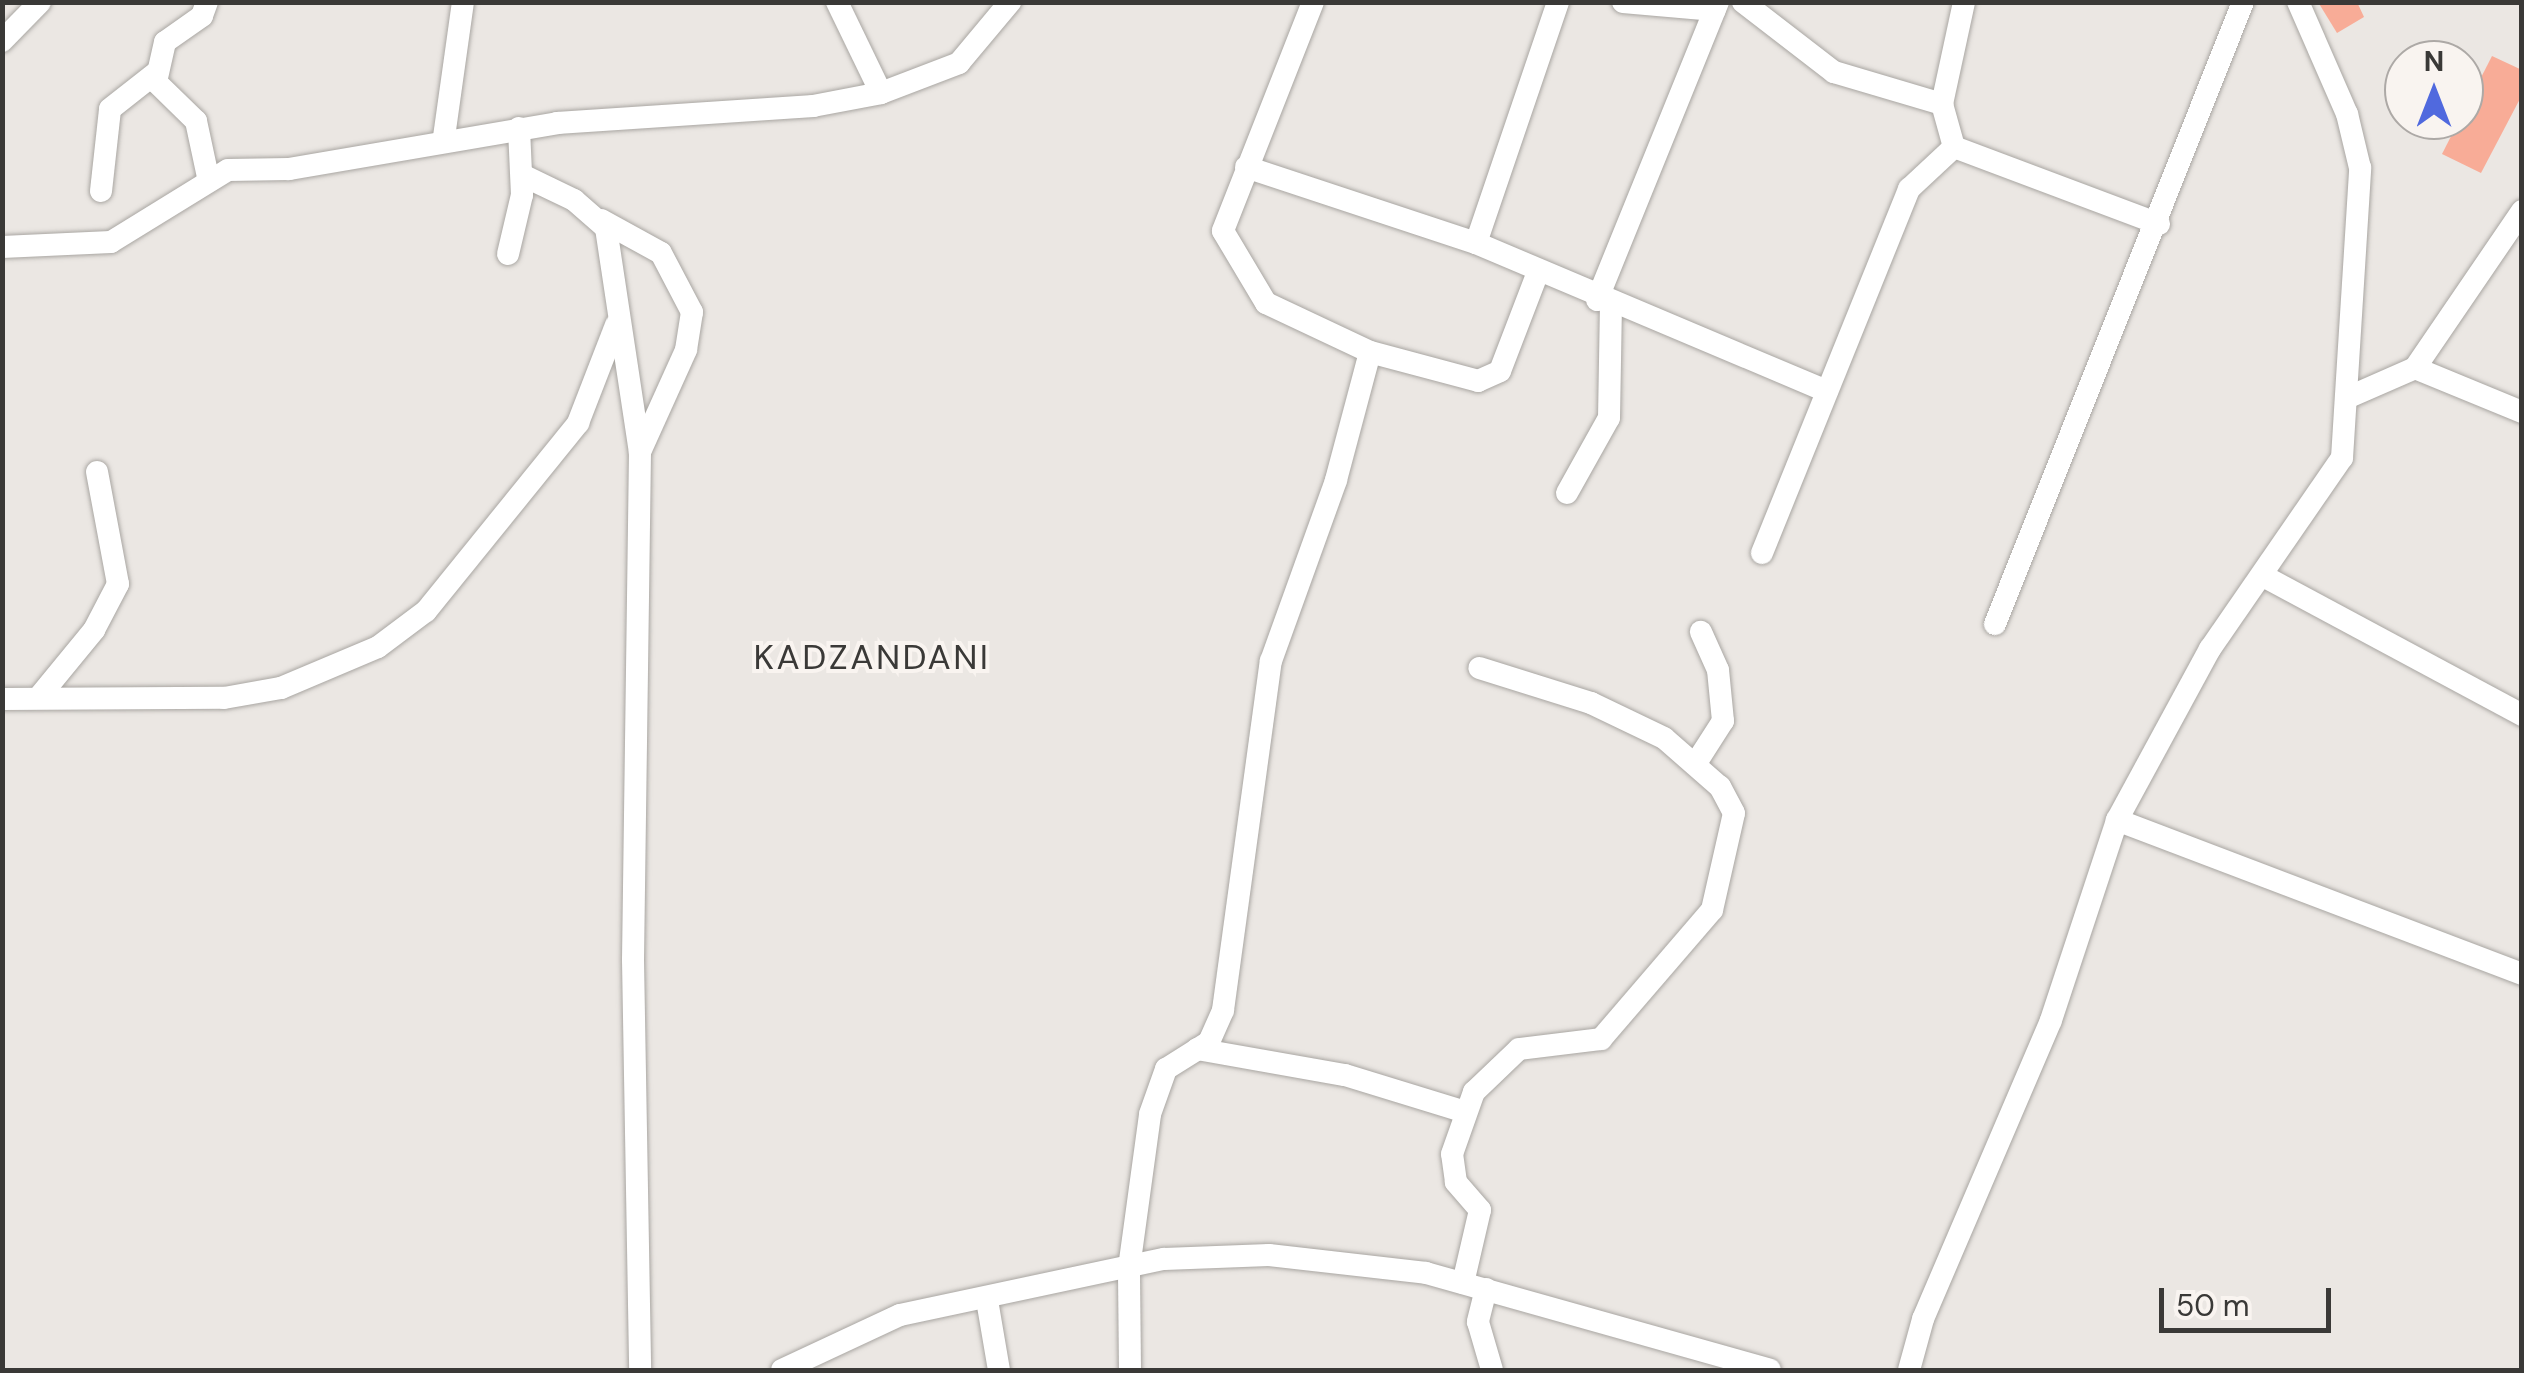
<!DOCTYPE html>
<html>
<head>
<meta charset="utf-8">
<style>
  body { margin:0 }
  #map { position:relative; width:2524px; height:1373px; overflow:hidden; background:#ebe7e3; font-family:"DM Sans",sans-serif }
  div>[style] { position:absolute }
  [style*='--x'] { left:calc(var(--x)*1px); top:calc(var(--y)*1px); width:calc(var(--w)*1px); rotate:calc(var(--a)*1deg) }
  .building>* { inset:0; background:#f8ac97 }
  .roads { filter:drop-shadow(0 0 2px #a9a6a2) drop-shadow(0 0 2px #a9a6a2) }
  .minor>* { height:22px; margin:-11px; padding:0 11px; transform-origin:11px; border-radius:11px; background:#fff }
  span { translate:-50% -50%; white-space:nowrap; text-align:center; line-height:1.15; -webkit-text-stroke:8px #f9f4f0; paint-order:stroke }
  .quarter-label { font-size:35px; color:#3a3937; letter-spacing:2.5px }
  .frame { position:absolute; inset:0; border:5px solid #3a3937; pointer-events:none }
  .north { position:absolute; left:2384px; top:40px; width:100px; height:100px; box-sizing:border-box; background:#f9f4f0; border:2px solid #ada9a6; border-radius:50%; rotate:0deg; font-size:28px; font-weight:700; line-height:40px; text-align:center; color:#3a3937 }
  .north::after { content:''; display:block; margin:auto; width:35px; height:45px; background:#5069de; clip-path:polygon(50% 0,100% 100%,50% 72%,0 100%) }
  .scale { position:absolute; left:2159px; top:1288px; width:172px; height:45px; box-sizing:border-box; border:5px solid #3a3937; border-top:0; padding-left:12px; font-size:30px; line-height:35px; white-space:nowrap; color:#3a3937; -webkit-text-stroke:8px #f9f4f0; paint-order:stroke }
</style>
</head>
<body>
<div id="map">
  <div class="building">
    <i style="clip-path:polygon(2318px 2px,2357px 2px,2364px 17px,2337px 33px)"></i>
    <i style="clip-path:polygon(2492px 56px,2522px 70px,2522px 95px,2481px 173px,2442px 154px)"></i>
  </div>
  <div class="roads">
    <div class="minor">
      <i style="--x:207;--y:2;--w:15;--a:110"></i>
      <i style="--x:202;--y:16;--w:45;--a:144.9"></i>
      <i style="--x:165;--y:42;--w:41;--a:102.7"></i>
      <i style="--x:156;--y:82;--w:56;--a:44.3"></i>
      <i style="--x:196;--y:121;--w:57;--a:77.9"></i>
      <i style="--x:837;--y:2;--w:101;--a:64.2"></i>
      <i style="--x:1313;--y:2;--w:246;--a:111.5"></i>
      <i style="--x:1223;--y:231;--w:84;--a:59.2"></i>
      <i style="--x:1266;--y:303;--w:115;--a:25.2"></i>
      <i style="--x:1370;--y:352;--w:112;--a:15"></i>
      <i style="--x:1478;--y:381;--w:24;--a:-24"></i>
      <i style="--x:1500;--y:371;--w:106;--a:-69"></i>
      <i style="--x:1623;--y:2;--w:92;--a:5"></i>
      <i style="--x:1743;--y:2;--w:115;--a:37.6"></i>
      <i style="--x:1834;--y:72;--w:113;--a:16.5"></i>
      <i style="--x:2;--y:41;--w:54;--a:-45.7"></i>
      <i style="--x:444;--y:137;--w:136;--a:-82"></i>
      <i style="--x:1954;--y:147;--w:219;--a:20.6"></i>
      <i style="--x:1954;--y:147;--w:45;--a:-105.6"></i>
      <i style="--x:1942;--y:104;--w:104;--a:-77.8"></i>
      <i style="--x:1246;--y:167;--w:242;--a:18.3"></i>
      <i style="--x:1476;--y:243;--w:381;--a:22.9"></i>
      <i style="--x:522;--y:175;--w:58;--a:25.7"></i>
      <i style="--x:574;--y:200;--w:43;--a:41.2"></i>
      <i style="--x:606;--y:228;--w:227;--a:81.4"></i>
      <i style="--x:640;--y:452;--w:508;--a:90.79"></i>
      <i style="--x:633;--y:960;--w:410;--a:89"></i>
      <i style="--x:101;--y:191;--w:82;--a:-83.7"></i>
      <i style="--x:110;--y:109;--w:60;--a:-38.2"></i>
      <i style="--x:601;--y:220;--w:68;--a:28.8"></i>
      <i style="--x:661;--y:253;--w:67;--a:62.3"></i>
      <i style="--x:692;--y:312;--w:38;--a:99"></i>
      <i style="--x:686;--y:350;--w:112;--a:114.3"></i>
      <i style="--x:1476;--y:243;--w:255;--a:-71.2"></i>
      <i style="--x:2;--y:247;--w:109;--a:-2.6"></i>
      <i style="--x:111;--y:242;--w:137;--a:-31.6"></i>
      <i style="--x:228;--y:170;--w:61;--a:-0.9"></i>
      <i style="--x:289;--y:169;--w:272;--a:-9.7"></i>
      <i style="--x:557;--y:123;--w:257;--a:-3.8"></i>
      <i style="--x:813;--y:106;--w:69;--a:-10.8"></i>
      <i style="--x:881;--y:93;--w:84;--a:-21"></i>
      <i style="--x:959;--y:63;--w:80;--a:-50.1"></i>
      <i style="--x:508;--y:254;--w:61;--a:-76.7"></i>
      <i style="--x:522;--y:195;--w:67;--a:-92.6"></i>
      <i style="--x:1597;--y:300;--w:322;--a:-67.9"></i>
      <i style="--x:2415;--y:368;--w:116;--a:22.4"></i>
      <i style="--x:2349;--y:397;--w:72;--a:-23.7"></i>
      <i style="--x:2415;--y:368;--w:190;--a:-55.7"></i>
      <i style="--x:1567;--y:493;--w:86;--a:-60.8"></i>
      <i style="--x:1609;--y:418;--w:112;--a:-89"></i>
      <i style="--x:1762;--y:553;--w:393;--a:-68"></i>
      <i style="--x:1909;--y:189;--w:62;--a:-43"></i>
      <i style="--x:2265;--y:577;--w:292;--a:28.2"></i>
      <i style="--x:1995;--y:624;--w:670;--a:-68.26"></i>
      <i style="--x:39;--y:697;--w:87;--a:-50.6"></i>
      <i style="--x:94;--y:630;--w:52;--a:-62.4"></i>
      <i style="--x:118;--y:584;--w:114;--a:-100.6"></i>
      <i style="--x:2;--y:699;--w:222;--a:-0.3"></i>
      <i style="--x:224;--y:698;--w:58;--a:-10"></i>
      <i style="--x:281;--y:688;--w:105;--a:-22.9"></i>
      <i style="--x:378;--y:647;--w:60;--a:-36.9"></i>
      <i style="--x:426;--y:611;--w:242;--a:-51"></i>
      <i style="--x:578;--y:423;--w:105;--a:-68.8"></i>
      <i style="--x:1696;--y:763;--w:50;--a:-57.3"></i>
      <i style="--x:1723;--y:721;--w:51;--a:-95.6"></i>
      <i style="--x:1718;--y:670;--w:42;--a:-114.1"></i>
      <i style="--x:2117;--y:820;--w:433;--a:20.8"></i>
      <i style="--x:1197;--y:1049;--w:150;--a:10"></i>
      <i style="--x:1345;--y:1075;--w:126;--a:17.1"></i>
      <i style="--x:1463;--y:1283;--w:75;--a:-76.9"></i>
      <i style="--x:1480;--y:1210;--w:37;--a:-131"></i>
      <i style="--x:1456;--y:1182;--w:28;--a:-98"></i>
      <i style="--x:1452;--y:1154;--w:66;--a:-70.5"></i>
      <i style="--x:1474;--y:1092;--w:62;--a:-43.7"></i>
      <i style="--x:1519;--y:1049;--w:83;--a:-7"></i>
      <i style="--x:1601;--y:1039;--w:170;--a:-49.3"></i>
      <i style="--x:1712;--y:910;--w:99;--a:-77.2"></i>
      <i style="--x:1734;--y:813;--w:30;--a:-118"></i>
      <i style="--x:1720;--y:787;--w:74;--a:-138.8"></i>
      <i style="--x:1664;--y:738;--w:81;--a:-154.4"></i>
      <i style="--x:1591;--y:703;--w:117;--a:-162.6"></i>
      <i style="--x:1486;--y:1289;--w:34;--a:104"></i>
      <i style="--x:1478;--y:1322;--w:50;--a:73.7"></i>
      <i style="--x:987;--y:1300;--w:71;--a:80.3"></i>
      <i style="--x:782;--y:1370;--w:130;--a:-25"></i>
      <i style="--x:900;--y:1315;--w:270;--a:-12"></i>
      <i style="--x:1164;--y:1259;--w:105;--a:-2.2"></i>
      <i style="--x:1269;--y:1255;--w:158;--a:6.5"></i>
      <i style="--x:1426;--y:1273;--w:357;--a:15.7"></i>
      <i style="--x:1130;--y:1370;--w:102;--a:-90.6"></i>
      <i style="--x:1129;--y:1268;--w:155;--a:-82.2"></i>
      <i style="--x:1150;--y:1114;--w:48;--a:-70.4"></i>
      <i style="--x:1166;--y:1069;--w:51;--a:-32.1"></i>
      <i style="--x:1209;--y:1042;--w:35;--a:-66"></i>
      <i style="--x:1223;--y:1010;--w:352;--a:-82.2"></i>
      <i style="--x:1271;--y:661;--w:192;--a:-70.2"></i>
      <i style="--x:1336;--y:480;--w:132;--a:-75.1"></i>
      <i style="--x:1909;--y:1370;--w:53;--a:-74.6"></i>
      <i style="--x:1923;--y:1319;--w:325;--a:-66.8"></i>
      <i style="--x:2051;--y:1020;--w:211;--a:-71.7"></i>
      <i style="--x:2117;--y:820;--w:195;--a:-61.5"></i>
      <i style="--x:2210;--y:649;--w:232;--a:-55.4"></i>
      <i style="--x:2342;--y:458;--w:291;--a:-86.4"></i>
      <i style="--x:2360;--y:168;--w:56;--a:-103.5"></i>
      <i style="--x:2347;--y:114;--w:122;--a:-113.6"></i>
    </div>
  </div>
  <div class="quarter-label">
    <span style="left:872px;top:657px">KADZANDANI</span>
  </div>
  <div class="frame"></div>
  <div class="north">N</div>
  <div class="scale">50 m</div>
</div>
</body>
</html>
